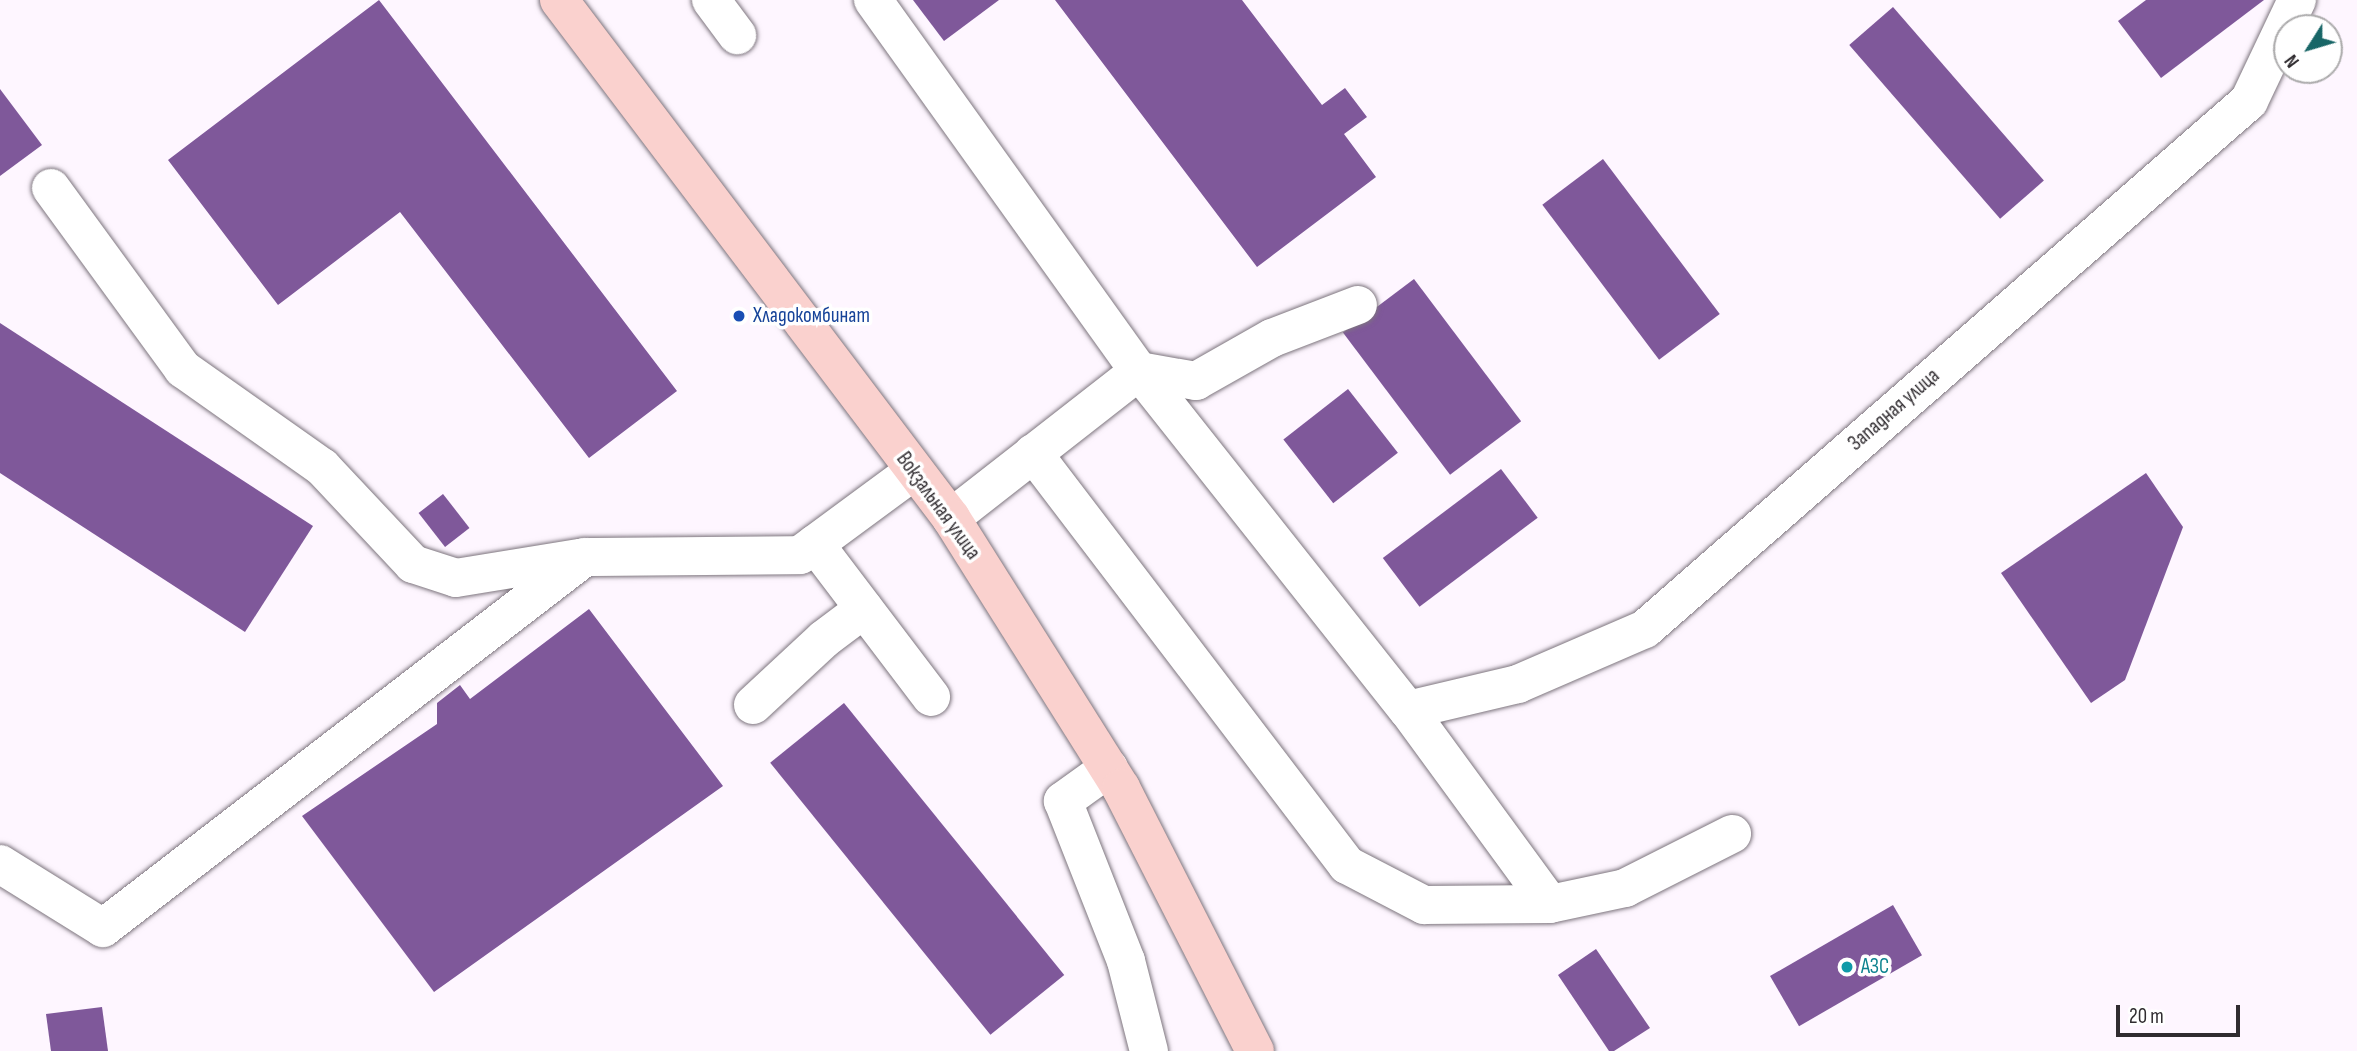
<!DOCTYPE html>
<html>
<head>
<meta charset="utf-8">
<style>
  body { margin:0 }
  #map { position:relative; width:2357px; height:1051px; overflow:hidden; background:#fef6ff; font-family:"Sofia Sans Condensed",sans-serif }
  div>[style] { position:absolute }
  [style*='--x'] { left:calc(var(--x)*1px); top:calc(var(--y)*1px); width:calc(var(--w)*1px); rotate:calc(var(--a)*1deg) }
  .building>* { inset:0; background:#7f589a; transform-origin:0 0 }
  .roads { filter:drop-shadow(0 0 2px #7d757e) drop-shadow(0 0 2px #7d757e) }
  .minor>* { height:38px; margin:-19px; padding:0 19px; transform-origin:19px; border-radius:19px; background:#fff }
  .major>* { height:38px; margin:-19px; padding:0 19px; transform-origin:19px; border-radius:19px; background:#fad1ce }
  .dots>* { width:19px; height:19px; translate:-50% -50%; box-sizing:border-box; border:4px solid #fff; border-radius:50% }
  span { translate:-50% -50%; white-space:nowrap; text-align:center; line-height:1.15; -webkit-text-stroke:7px #fff; paint-order:stroke }
  .transit-label { font-size:21px; color:#164399 }
  .left { translate:0 -50%; text-align:left }
  .street-label { font-size:21px; color:#302c30 }
  .culture-label { font-size:21px; color:#0d838f }
  .north { position:absolute; left:2273px; top:14px; width:70px; height:70px; box-sizing:border-box; background:#fff; border:2px solid #acabac; border-radius:50%; rotate:233deg; font-size:19px; font-weight:700; line-height:28px; text-align:center; color:#302c30 }
  .north::after { content:''; display:block; margin:auto; width:24px; height:32px; background:#186667; clip-path:polygon(50% 0,100% 100%,50% 72%,0 100%) }
  .scale { position:absolute; left:2116px; top:1005px; width:124px; height:32px; box-sizing:border-box; border:4px solid #302c30; border-top:0; padding-left:9px; font-size:21px; line-height:24px; white-space:nowrap; color:#302c30; -webkit-text-stroke:5px #fff; paint-order:stroke }
</style>
</head>
<body>
<div id="map">
  <div class="building">
    <i style="clip-path:polygon(379px 0,677px 391px,589px 458px,400px 212px,278px 305px,168px 160px)"></i>
    <i style="clip-path:polygon(913px 0,999px 0,944px 41px)"></i>
    <i style="clip-path:polygon(1055px 0,1242px 0,1322px 105px,1345px 88px,1367px 117px,1344px 134px,1376px 177px,1257px 267px)"></i>
    <i style="clip-path:polygon(2146px 0,2264px 0,2161px 78px,2118px 21px)"></i>
    <i style="left:1893px;top:7px;width:230px;height:58px;rotate:49deg"></i>
    <i style="clip-path:polygon(0 89px,42px 145px,0 176px)"></i>
    <i style="left:1603px;top:159px;width:194px;height:76px;rotate:53deg"></i>
    <i style="left:1414px;top:279px;width:178px;height:89px;rotate:53deg"></i>
    <i style="clip-path:polygon(0 323px,313px 526px,245px 632px,0 473px)"></i>
    <i style="left:1348px;top:389px;width:81px;height:82px;rotate:52deg"></i>
    <i style="left:1501px;top:469px;width:61px;height:148px;rotate:53deg"></i>
    <i style="clip-path:polygon(2146px 473px,2183px 527px,2125px 680px,2091px 703px,2001px 573px)"></i>
    <i style="left:443px;top:494px;width:43px;height:31px;rotate:52deg"></i>
    <i style="clip-path:polygon(589px 609px,723px 786px,434px 992px,302px 816px,437px 724px,437px 703px,460px 685px,470px 699px)"></i>
    <i style="left:844px;top:703px;width:350px;height:95px;rotate:51deg"></i>
    <i style="left:1893px;top:905px;width:58px;height:142px;rotate:60deg"></i>
    <i style="clip-path:polygon(1596px 949px,1650px 1028px,1614px 1051px,1609px 1051px,1558px 975px)"></i>
    <i style="clip-path:polygon(102px 1007px,108px 1051px,51px 1051px,46px 1014px)"></i>
  </div>
  <div class="roads">
    <div class="minor">
      <i style="--x:711;--y:0;--w:44;--a:53.4"></i>
      <i style="--x:873;--y:0;--w:457;--a:54.4"></i>
      <i style="--x:1139;--y:371;--w:433;--a:51.6"></i>
      <i style="--x:1408;--y:710;--w:240;--a:53.8"></i>
      <i style="--x:51;--y:188;--w:224;--a:53.9"></i>
      <i style="--x:183;--y:369;--w:170;--a:35.2"></i>
      <i style="--x:322;--y:467;--w:133;--a:46.8"></i>
      <i style="--x:413;--y:564;--w:45;--a:18"></i>
      <i style="--x:456;--y:578;--w:126;--a:-9.2"></i>
      <i style="--x:1033;--y:453;--w:518;--a:52.69"></i>
      <i style="--x:1347;--y:865;--w:87;--a:27.5"></i>
      <i style="--x:1424;--y:905;--w:126;--a:-0.5"></i>
      <i style="--x:1550;--y:904;--w:77;--a:-12"></i>
      <i style="--x:1625;--y:888;--w:120;--a:-26.8"></i>
      <i style="--x:951;--y:518;--w:239;--a:-38"></i>
      <i style="--x:1139;--y:371;--w:58;--a:10"></i>
      <i style="--x:1196;--y:381;--w:87;--a:-29.5"></i>
      <i style="--x:1272;--y:338;--w:92;--a:-21"></i>
      <i style="--x:815;--y:544;--w:192;--a:52.8"></i>
      <i style="--x:753;--y:705;--w:97;--a:-42.9"></i>
      <i style="--x:824;--y:639;--w:50;--a:-36.9"></i>
      <i style="--x:1408;--y:710;--w:113;--a:-13.3"></i>
      <i style="--x:1518;--y:684;--w:138;--a:-23.4"></i>
      <i style="--x:1645;--y:629;--w:802;--a:-41.16"></i>
      <i style="--x:2249;--y:101;--w:112;--a:-64.6"></i>
      <i style="--x:1109;--y:768;--w:57;--a:144.3"></i>
      <i style="--x:1063;--y:801;--w:172;--a:68.5"></i>
      <i style="--x:1126;--y:961;--w:93;--a:75.7"></i>
      <i style="--x:0;--y:864;--w:121;--a:31.9"></i>
      <i style="--x:103;--y:928;--w:608;--a:-37.59"></i>
      <i style="--x:585;--y:557;--w:215;--a:-0.5"></i>
      <i style="--x:800;--y:555;--w:142;--a:-36.4"></i>
    </div>
    <div class="major">
      <i style="--x:559;--y:0;--w:650;--a:52.88"></i>
      <i style="--x:951;--y:518;--w:319;--a:57.8"></i>
      <i style="--x:1121;--y:788;--w:295;--a:63"></i>
    </div>
  </div>
  <div class="dots">
    <i style="left:739px;top:316px;background:#1a4fb4"></i>
    <i style="left:1847px;top:967px;background:#0f9aa8"></i>
  </div>
  <div class="transit-label">
    <span class="left" style="left:753px;top:316px">Хладокомбинат</span>
  </div>
  <div class="street-label">
    <span style="left:1894px;top:410px;rotate:-41deg">Западная улица</span>
    <span style="left:938px;top:506px;rotate:54deg">Вокзальная улица</span>
  </div>
  <div class="culture-label">
    <span class="left" style="left:1861px;top:967px">АЗС</span>
  </div>
  <div class="north">N</div>
  <div class="scale">20 m</div>
</div>
</body>
</html>
